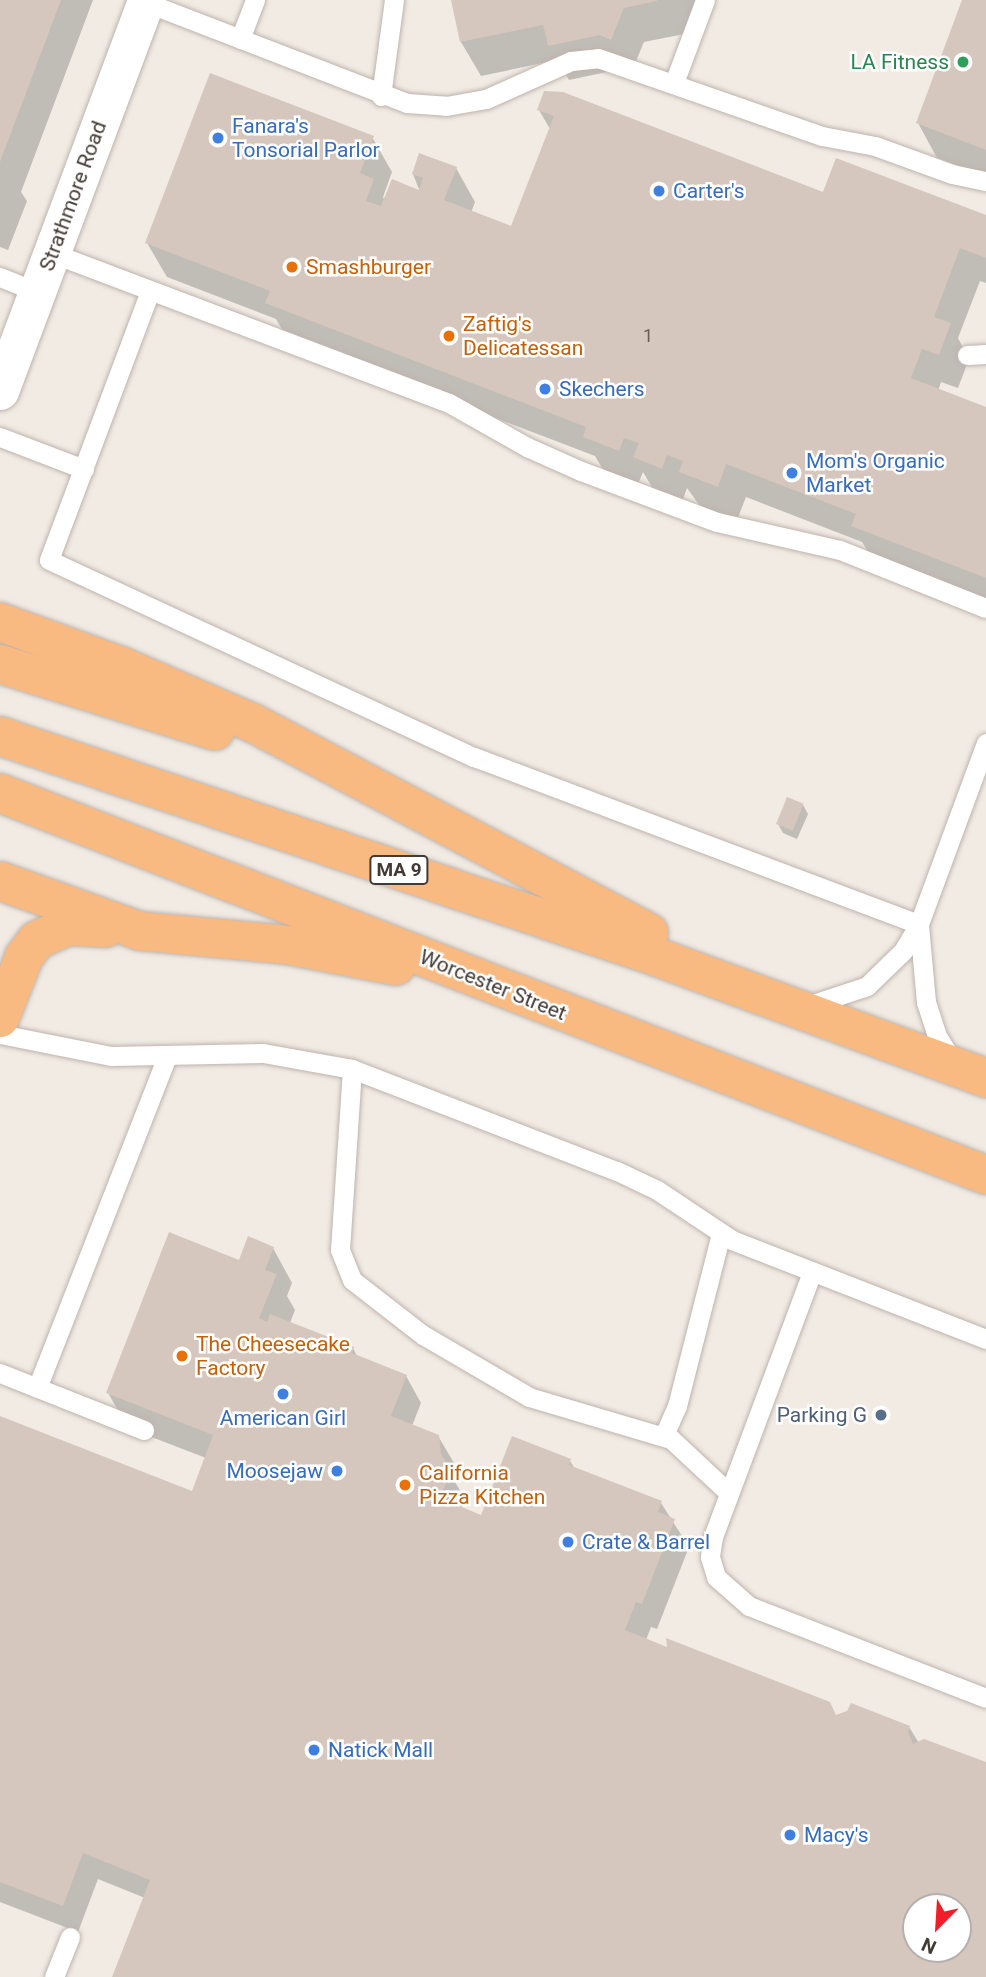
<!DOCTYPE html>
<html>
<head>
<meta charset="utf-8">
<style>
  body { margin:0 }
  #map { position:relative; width:986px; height:1977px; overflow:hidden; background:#f1ebe4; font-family:Roboto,sans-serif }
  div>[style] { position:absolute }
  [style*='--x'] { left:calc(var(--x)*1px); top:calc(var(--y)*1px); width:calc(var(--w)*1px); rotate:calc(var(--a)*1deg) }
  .shadow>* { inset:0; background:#0003 }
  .building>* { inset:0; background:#d5c7bd; transform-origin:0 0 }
  .roads { filter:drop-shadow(0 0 2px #bfb3ab) drop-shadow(0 0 2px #bfb3ab) }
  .service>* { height:19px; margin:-9.5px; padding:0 9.5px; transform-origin:9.5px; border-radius:9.5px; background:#fff }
  .minor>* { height:37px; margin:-18.5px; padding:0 18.5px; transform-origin:18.5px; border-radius:18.5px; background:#fff }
  .trunk>* { height:38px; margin:-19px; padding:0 19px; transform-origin:19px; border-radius:19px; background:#f8ba80 }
  .dots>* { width:19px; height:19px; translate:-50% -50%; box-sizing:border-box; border:4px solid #fff; border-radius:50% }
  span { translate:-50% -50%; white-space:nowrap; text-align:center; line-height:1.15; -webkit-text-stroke:5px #fff; paint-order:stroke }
  .number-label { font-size:18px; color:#685d57 }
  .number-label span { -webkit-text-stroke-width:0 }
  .shield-label span { padding:2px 5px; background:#fff; border:2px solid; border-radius:5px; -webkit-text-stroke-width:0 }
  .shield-label { font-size:19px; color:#433a35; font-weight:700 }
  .leisure-label { font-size:21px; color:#27864d }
  .right { translate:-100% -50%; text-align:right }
  .shop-label { font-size:21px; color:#366cbe }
  .left { translate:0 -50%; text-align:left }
  .street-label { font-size:21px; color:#433a35 }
  .food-label { font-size:21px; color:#c56008 }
  .service-label { font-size:21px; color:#4e5e75 }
  .north { position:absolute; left:902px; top:1893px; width:70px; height:70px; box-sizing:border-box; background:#fff; border:2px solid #b4b0ae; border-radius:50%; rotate:204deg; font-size:19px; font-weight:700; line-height:28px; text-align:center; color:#433a35 }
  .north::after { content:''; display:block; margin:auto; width:24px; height:32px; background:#ef1e29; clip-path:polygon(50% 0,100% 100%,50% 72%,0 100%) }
</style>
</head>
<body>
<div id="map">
  <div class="shadow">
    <i style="clip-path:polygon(0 0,93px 0,21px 192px,27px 201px,8px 250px,0 247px)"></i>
    <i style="clip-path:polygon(452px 0,697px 0,704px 30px,644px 42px,631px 73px,621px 69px,569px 80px,557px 60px,481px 76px,461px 42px)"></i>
    <i style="clip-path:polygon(964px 0,986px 0,986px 176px,937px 158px,918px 123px)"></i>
    <i style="clip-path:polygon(539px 110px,824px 194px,986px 217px,986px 283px,980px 281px,958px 338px,969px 359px,958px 388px,941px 382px,938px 391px,986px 409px,986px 604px,873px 560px,862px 542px,746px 497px,737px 520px,700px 506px,687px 488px,682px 502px,655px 492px,643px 472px,638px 484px,604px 471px,595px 456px,287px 338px,276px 319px,167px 277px,147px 243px,372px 137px,392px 172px,383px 197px,385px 201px,420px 192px,413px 174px,456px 168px,475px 202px,471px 213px,512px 228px,550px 129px)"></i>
    <i style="clip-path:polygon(803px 805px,808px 814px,797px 839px,783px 833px,778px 824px)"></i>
    <i style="clip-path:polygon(evenodd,273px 1248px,292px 1283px,287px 1296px,295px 1310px,290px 1323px,353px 1348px,358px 1358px,406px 1376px,421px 1403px,412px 1426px,438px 1436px,454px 1463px,455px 1482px,465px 1499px,461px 1509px,482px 1517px,570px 1461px,575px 1469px,661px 1503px,689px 1547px,657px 1629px,651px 1627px,646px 1640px,837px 1717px,909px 1727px,919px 1743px,986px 1764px,986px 1977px,113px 1977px,145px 1898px,98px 1879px,78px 1932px,0 1902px,0 1418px,193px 1494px,206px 1458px,128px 1428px,108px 1393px,240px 1262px,273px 1248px,916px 1907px,958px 1907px,958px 1949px,916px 1949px,916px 1907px)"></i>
  </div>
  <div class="building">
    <i style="clip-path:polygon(0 0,61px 0,0 162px)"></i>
    <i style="clip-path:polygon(451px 0,657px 0,657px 1px,624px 8px,611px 40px,600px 35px,548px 46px,543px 25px,460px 42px)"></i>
    <i style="clip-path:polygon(962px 0,986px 0,986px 150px,916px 123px)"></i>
    <i style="clip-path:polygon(210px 73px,374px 136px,360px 173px,374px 179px,366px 201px,381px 206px,392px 179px,419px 190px,423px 178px,412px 174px,419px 153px,457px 167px,444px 200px,511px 226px,554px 116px,537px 110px,544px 91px,563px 92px,823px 192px,836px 158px,986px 215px,986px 258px,960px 248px,934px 317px,951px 323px,939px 355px,922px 349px,911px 378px,986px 407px,986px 578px,851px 526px,856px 514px,726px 464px,718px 487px,679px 472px,683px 461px,667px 455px,662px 469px,633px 457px,639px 443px,624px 438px,619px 451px,583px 437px,586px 427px,265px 303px,270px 291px,145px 243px)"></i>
    <i style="left:787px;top:797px;width:18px;height:29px;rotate:22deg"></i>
    <i style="clip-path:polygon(evenodd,169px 1232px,239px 1260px,248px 1236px,274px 1247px,265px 1270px,277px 1274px,259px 1318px,267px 1322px,270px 1314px,354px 1347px,352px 1353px,407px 1375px,391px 1416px,439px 1435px,441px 1454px,451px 1471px,440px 1498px,481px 1515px,512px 1436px,571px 1459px,569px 1465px,662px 1501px,658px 1512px,675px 1519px,642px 1604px,636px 1602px,625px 1630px,667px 1647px,666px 1638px,830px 1702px,836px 1715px,847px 1711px,851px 1703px,910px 1726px,908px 1732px,913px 1744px,924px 1739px,986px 1762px,986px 1977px,112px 1977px,150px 1880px,83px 1853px,63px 1906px,0 1882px,0 1416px,192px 1491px,213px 1435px,106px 1393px,169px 1232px,916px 1907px,958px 1907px,958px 1949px,916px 1949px,916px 1907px)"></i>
  </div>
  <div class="roads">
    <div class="service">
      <i style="--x:145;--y:2;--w:281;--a:21.1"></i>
      <i style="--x:407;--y:103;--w:39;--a:4"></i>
      <i style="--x:446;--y:106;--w:41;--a:-9.9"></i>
      <i style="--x:486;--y:99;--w:93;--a:-24.1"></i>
      <i style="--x:571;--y:61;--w:27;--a:-6"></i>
      <i style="--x:598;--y:58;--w:237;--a:19.2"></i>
      <i style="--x:822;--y:136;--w:54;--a:10.7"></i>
      <i style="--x:875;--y:146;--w:82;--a:20"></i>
      <i style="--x:952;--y:174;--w:35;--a:12"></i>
      <i style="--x:240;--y:39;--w:42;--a:-69"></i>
      <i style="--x:674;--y:83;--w:89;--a:-69.5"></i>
      <i style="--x:381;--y:96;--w:97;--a:-82.3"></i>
      <i style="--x:52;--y:253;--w:424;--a:20.7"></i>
      <i style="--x:449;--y:403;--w:90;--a:29.4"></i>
      <i style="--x:527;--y:447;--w:59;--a:24"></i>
      <i style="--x:581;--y:471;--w:145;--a:20.6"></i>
      <i style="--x:717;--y:522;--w:126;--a:12.8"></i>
      <i style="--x:840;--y:550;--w:157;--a:21.7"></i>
      <i style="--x:0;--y:277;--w:40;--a:22"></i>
      <i style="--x:150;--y:291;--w:287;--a:110.6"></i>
      <i style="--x:49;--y:560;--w:468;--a:24.9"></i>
      <i style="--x:474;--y:757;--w:475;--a:20.6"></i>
      <i style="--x:967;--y:355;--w:19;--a:-3"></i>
      <i style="--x:0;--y:437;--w:90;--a:20.9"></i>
      <i style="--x:919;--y:925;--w:77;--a:84.8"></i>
      <i style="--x:926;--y:1002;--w:36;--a:72"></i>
      <i style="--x:937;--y:1036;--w:28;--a:58"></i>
      <i style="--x:804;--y:1007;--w:66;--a:-18.4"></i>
      <i style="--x:867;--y:986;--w:50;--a:-44.2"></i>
      <i style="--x:903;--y:951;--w:31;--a:-59"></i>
      <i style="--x:919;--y:924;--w:193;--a:-69.7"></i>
      <i style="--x:0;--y:1034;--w:113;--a:11.2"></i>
      <i style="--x:111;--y:1056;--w:152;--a:-1.1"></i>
      <i style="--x:263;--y:1053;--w:90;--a:10.2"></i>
      <i style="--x:352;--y:1069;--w:284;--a:21.1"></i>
      <i style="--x:617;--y:1171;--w:44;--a:25.4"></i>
      <i style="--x:657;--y:1190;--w:90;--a:33.7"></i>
      <i style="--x:732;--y:1240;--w:273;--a:21.3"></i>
      <i style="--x:352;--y:1069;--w:181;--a:93.8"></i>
      <i style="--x:340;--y:1250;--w:32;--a:68"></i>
      <i style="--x:352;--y:1280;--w:90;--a:37.8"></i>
      <i style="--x:423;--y:1335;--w:123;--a:30.3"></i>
      <i style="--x:529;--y:1397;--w:148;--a:16.5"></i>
      <i style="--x:671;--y:1439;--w:79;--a:43"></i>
      <i style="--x:812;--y:1272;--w:283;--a:110.5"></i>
      <i style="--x:713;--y:1537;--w:20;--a:99"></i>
      <i style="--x:710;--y:1557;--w:21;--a:73"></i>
      <i style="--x:716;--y:1577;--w:44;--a:41.3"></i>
      <i style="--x:749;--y:1606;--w:254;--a:21.2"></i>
      <i style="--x:0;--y:1373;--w:155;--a:21.6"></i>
      <i style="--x:37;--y:1388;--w:357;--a:-68.6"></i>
      <i style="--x:664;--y:1435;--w:32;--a:-66"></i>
      <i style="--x:677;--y:1406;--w:178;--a:-75.7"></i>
      <i style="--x:54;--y:1977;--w:43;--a:-68.2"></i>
    </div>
    <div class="minor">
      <i style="--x:0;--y:391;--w:417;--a:-69.5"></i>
    </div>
    <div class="trunk">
      <i style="--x:0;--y:622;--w:129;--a:20"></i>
      <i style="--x:121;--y:666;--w:144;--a:23.4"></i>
      <i style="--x:253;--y:723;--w:448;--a:27.9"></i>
      <i style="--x:0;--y:664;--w:225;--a:17.3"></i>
      <i style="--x:0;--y:736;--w:693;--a:18.59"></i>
      <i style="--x:657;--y:957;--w:351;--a:20.2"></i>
      <i style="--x:0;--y:793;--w:1057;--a:21.18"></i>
      <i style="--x:0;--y:881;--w:149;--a:19.7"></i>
      <i style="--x:140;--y:931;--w:149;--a:5.4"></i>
      <i style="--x:288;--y:945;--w:110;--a:11"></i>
      <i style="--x:0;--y:1018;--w:66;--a:-68.5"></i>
      <i style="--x:24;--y:957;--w:21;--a:-53"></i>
      <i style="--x:37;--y:940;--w:34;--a:-24"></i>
      <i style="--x:68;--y:926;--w:38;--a:3"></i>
    </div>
  </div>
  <div class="dots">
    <i style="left:963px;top:62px;background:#2e9e5b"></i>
    <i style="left:218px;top:138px;background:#3f7fe0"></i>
    <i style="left:659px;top:191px;background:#3f7fe0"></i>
    <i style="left:292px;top:267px;background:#e8710a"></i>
    <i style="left:449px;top:336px;background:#e8710a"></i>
    <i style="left:545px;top:389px;background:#3f7fe0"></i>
    <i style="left:792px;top:473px;background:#3f7fe0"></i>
    <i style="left:182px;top:1356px;background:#e8710a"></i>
    <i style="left:283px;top:1394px;background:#3f7fe0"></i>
    <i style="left:881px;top:1415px;background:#5c6f8a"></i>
    <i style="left:337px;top:1471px;background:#3f7fe0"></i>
    <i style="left:405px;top:1485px;background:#e8710a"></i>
    <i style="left:568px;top:1542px;background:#3f7fe0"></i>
    <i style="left:314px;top:1750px;background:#3f7fe0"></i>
    <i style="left:790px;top:1835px;background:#3f7fe0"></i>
  </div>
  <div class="number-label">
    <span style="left:648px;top:336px">1</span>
  </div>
  <div class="shield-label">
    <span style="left:399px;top:870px">MA 9</span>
  </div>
  <div class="leisure-label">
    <span class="right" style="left:949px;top:62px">LA Fitness</span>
  </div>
  <div class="shop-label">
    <span class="left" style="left:232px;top:138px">Fanara's<br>Tonsorial Parlor</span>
    <span class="left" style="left:673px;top:191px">Carter's</span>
    <span class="left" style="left:559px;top:389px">Skechers</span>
    <span class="left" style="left:806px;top:473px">Mom's Organic<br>Market</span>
    <span style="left:283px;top:1418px">American Girl</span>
    <span class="right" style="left:323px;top:1471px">Moosejaw</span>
    <span class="left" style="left:582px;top:1542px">Crate &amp; Barrel</span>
    <span class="left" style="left:328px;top:1750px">Natick Mall</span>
    <span class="left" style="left:804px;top:1835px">Macy's</span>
  </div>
  <div class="street-label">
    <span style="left:73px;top:196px;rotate:-70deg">Strathmore Road</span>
    <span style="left:493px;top:985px;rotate:22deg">Worcester Street</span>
  </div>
  <div class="food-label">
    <span class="left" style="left:306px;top:267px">Smashburger</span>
    <span class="left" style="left:463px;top:336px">Zaftig's<br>Delicatessan</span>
    <span class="left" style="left:196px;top:1356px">The Cheesecake<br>Factory</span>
    <span class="left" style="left:419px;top:1485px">California<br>Pizza Kitchen</span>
  </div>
  <div class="service-label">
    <span class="right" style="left:867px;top:1415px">Parking G</span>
  </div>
  <div class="north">N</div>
</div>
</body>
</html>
